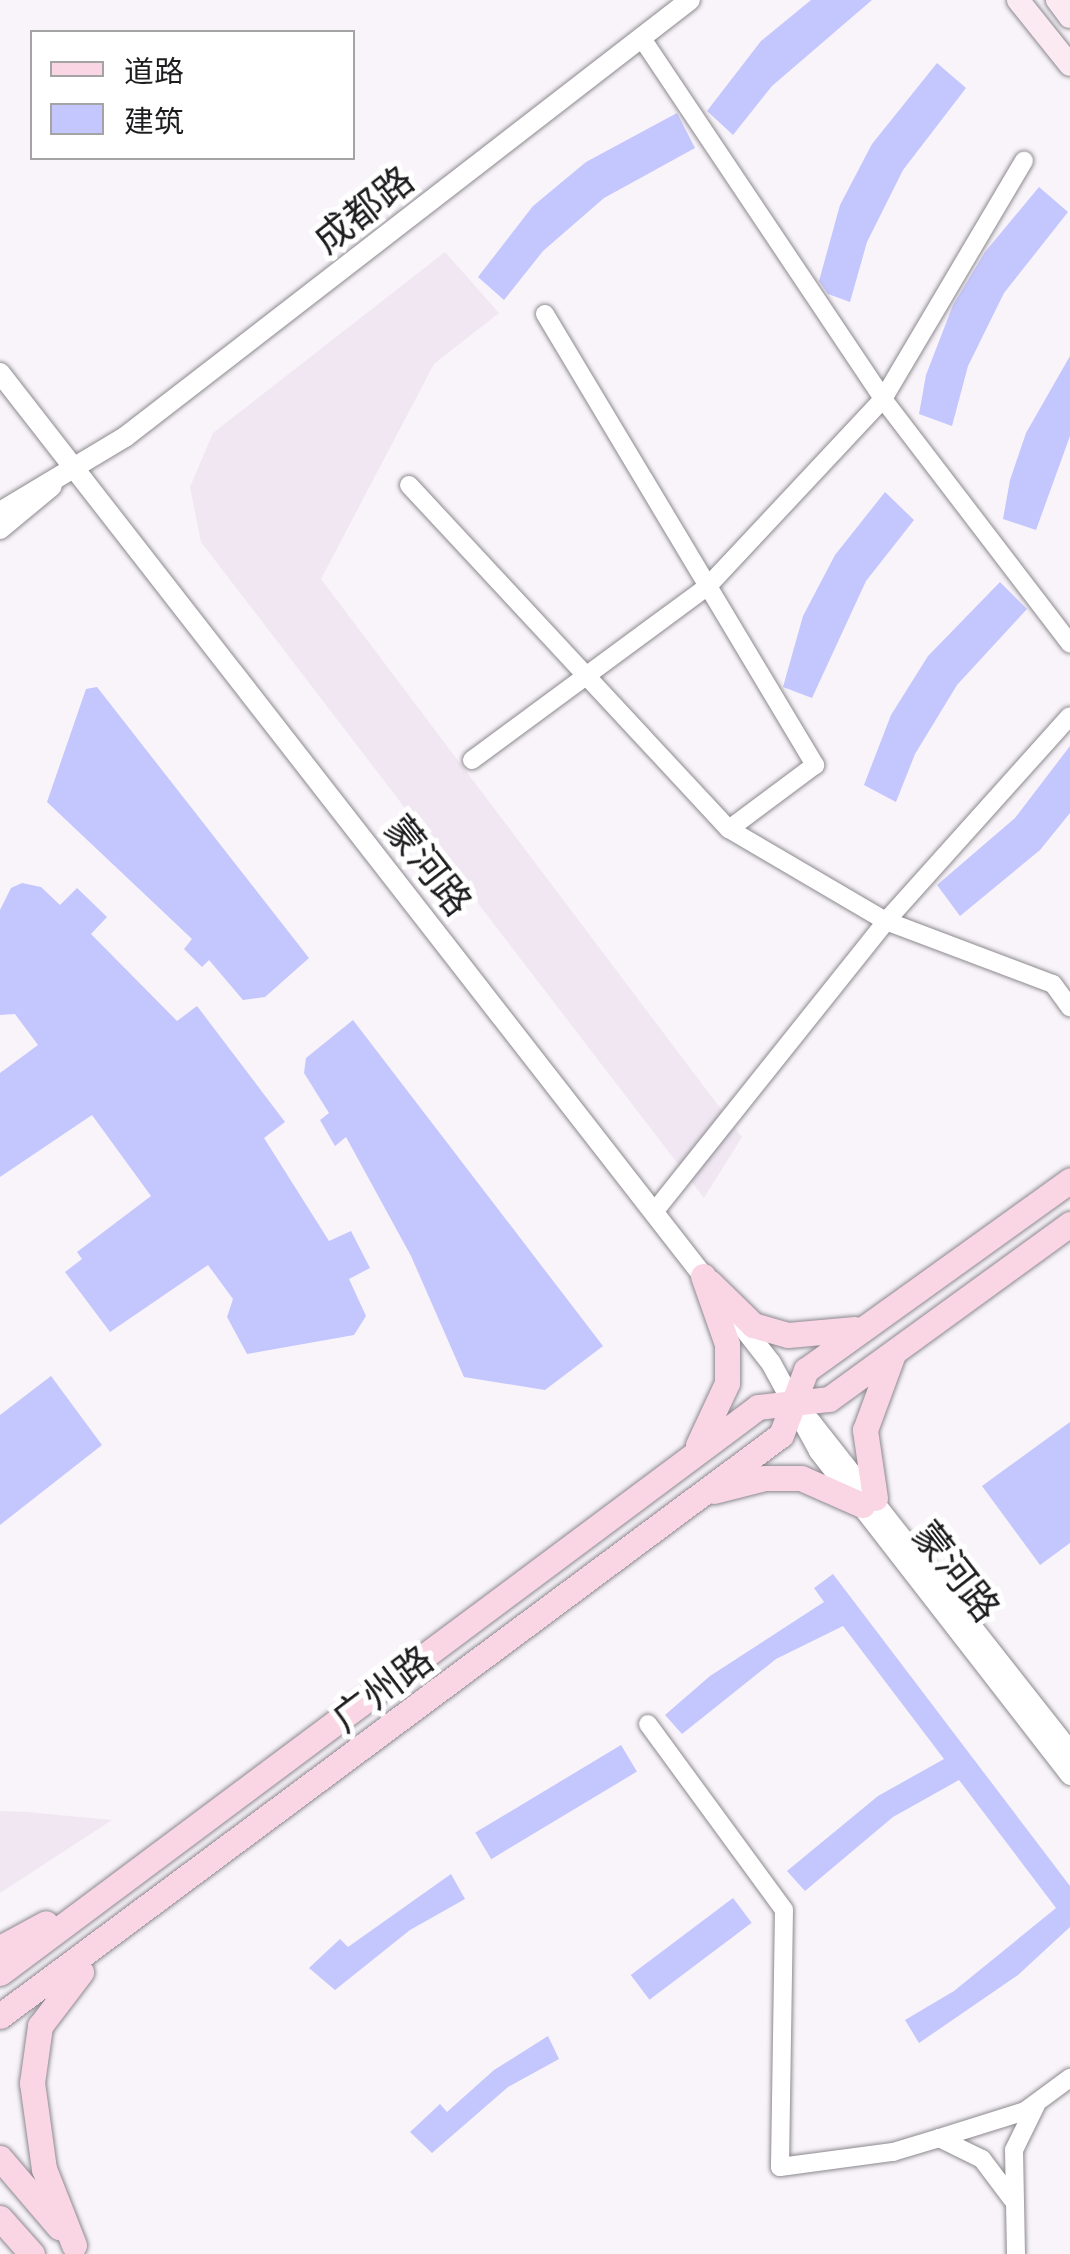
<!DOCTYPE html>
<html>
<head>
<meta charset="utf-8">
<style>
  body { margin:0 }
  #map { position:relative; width:1070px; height:2254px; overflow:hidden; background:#f8f4fa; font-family:"Exo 2","Noto Sans SC",sans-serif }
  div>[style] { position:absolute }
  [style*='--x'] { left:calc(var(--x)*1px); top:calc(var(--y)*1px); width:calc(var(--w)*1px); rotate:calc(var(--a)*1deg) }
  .built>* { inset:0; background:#f0e7f3 }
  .building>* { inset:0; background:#c4c6fe; transform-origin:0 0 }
  .roads { filter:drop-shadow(0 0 2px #8c898e) drop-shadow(0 0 2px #8c898e) }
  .minor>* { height:18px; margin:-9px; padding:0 9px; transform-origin:9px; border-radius:9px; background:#fff }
  .tertiary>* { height:20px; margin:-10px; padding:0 10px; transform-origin:10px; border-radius:10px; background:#fff }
  .secondary>* { height:22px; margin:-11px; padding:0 11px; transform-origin:11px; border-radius:11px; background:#fceaf2 }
  .primary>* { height:25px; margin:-12.5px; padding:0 12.5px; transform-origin:12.5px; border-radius:12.5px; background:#fad6e5 }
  span { translate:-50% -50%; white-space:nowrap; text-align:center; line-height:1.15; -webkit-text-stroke:10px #fff; paint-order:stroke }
  .street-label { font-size:38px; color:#1d1c1e }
  .legend { position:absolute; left:30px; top:30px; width:325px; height:130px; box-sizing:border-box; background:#fff; border:2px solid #a5a4a5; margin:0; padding:12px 18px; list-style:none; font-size:30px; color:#1d1c1e }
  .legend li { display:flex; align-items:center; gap:20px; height:50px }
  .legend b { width:50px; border:2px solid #a5a4a5 }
</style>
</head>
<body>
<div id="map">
  <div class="built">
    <i style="clip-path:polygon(445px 252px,499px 313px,434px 364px,321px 579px,742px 1137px,704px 1198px,201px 542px,190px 487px,213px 433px)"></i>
    <i style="clip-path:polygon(0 1811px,27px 1812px,112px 1820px,0 1893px)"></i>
  </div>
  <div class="building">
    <i style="clip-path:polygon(811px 0,872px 0,772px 86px,733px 135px,707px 111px,761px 41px)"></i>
    <i style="clip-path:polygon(937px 63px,966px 88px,903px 170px,867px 242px,850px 302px,828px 294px,819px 281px,840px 205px,872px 144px)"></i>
    <i style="clip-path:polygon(677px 113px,695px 148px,604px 198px,543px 251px,504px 300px,478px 277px,533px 206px,586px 162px)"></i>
    <i style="clip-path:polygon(1039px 187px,1068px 212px,1004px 293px,968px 366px,952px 426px,919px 414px,926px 375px,953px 305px,985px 252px)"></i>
    <i style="clip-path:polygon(1070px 356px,1070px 436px,1036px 530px,1003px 519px,1010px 480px,1026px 433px)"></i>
    <i style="clip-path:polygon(885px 492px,914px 520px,866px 581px,812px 698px,783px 687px,803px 616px,835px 555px)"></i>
    <i style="clip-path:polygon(1000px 582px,1027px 609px,957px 685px,915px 754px,896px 802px,864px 785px,891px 715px,928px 656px)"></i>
    <i style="clip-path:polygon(97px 687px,309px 958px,265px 997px,243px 1000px,209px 960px,202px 967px,184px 949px,192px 939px,47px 802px,86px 689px)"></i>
    <i style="clip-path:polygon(1070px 746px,1070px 813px,1040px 850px,960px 916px,937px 885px,1015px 818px)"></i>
    <i style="clip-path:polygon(22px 883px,41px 887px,60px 905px,77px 888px,107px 917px,91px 934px,177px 1021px,197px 1006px,285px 1122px,264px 1138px,329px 1241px,351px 1231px,370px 1268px,349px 1279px,366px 1316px,354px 1335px,247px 1354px,227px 1317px,233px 1299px,208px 1265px,110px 1332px,65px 1272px,82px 1259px,77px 1252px,151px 1196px,92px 1115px,0 1177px,0 1073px,38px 1045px,15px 1014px,0 1015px,0 910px,11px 888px)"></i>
    <i style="clip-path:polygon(353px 1020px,603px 1346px,545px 1390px,464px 1377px,411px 1256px,346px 1137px,335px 1146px,320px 1120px,329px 1113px,304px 1073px,306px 1058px)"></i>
    <i style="clip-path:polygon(51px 1376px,102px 1445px,0 1525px,0 1415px)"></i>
    <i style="clip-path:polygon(1070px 1422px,1070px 1543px,1040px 1565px,982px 1486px)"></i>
    <i style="clip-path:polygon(833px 1574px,1070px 1886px,1070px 1927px,1018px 1975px,919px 2043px,905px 2020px,954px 1991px,1056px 1908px,959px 1780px,893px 1817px,805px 1891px,787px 1871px,878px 1796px,944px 1759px,843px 1626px,776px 1659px,682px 1734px,665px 1715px,710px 1676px,824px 1602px,814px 1588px)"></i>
    <i style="left:621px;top:1745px;width:31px;height:170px;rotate:59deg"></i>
    <i style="clip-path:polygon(451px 1874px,465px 1899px,410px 1930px,335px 1990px,309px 1968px,340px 1939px,348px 1947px)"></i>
    <i style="left:733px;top:1898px;width:31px;height:128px;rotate:53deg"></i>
    <i style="clip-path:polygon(548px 2036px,559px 2059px,508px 2087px,432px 2153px,410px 2132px,440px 2104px,447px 2112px,494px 2070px)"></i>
  </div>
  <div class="roads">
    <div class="minor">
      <i style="--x:641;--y:37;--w:435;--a:56.2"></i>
      <i style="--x:883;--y:399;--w:308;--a:52.6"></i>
      <i style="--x:545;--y:314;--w:526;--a:59.09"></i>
      <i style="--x:815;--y:765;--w:107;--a:143.3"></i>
      <i style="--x:409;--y:485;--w:470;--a:47.1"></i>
      <i style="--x:729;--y:829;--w:182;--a:30.4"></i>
      <i style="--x:886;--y:921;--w:178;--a:20.7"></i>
      <i style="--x:1053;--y:984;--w:29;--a:54"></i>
      <i style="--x:472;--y:760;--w:293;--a:-36.4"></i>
      <i style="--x:708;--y:586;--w:256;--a:-46.9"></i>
      <i style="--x:883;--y:399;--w:277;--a:-59.4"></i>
      <i style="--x:654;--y:1212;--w:372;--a:-51.4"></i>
      <i style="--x:886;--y:921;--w:275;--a:-48.1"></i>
      <i style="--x:648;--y:1724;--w:230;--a:53.8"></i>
      <i style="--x:784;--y:1910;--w:257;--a:90.9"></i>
      <i style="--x:780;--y:2167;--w:114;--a:-7.6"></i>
      <i style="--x:893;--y:2152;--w:48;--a:-16.9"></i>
      <i style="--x:939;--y:2138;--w:90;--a:-17.4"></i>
      <i style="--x:1025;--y:2111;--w:56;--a:-36.3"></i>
      <i style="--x:939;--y:2138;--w:48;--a:26"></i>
      <i style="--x:982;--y:2159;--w:50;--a:53.1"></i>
      <i style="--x:1016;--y:2254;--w:104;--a:-91.1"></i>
      <i style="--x:1014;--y:2150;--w:50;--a:-63.9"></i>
    </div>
    <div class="tertiary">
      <i style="--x:0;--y:373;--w:1157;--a:52.09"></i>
      <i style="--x:0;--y:512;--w:146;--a:-31"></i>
      <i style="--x:125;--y:437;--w:714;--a:-37.72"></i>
      <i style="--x:0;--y:529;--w:67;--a:-39.6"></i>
      <i style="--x:735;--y:1317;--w:58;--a:52"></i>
      <i style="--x:771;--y:1363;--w:100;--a:61.4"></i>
      <i style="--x:819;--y:1451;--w:410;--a:52.2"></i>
      <i style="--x:810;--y:1421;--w:420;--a:51.8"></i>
    </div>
    <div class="secondary">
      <i style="--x:1018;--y:0;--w:83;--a:51.3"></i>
      <i style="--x:1057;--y:0;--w:21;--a:53"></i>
    </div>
    <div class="primary">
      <i style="--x:709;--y:1282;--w:62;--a:44.3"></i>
      <i style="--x:753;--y:1325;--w:36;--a:16"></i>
      <i style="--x:788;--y:1335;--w:67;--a:-5.1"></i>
      <i style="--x:698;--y:1445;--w:68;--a:-64.9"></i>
      <i style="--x:727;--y:1383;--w:39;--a:-90"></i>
      <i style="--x:727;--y:1344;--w:72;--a:-109.4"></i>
      <i style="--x:714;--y:1491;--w:53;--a:-14.3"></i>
      <i style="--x:765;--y:1478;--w:36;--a:0"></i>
      <i style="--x:801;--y:1478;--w:67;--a:23.9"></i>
      <i style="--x:875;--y:1498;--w:69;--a:-98.4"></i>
      <i style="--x:865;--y:1430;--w:81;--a:-69.8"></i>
      <i style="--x:0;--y:1948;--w:52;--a:-28.5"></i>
      <i style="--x:0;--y:1973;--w:946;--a:-36.75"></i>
      <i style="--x:758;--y:1407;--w:71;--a:-6.4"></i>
      <i style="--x:829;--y:1399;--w:298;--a:-36"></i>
      <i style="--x:0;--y:2016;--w:973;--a:-36.65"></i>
      <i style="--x:781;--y:1435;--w:70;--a:-69"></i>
      <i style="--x:806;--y:1370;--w:325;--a:-35.7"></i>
      <i style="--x:0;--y:2158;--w:91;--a:49.5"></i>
      <i style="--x:0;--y:2218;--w:48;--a:48.4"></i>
      <i style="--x:74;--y:2245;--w:82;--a:-111.5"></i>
      <i style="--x:44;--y:2169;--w:87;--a:-97.9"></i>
      <i style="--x:32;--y:2083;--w:58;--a:-82"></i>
      <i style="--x:40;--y:2026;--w:68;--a:-52.8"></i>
    </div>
  </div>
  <div class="street-label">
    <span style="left:363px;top:209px;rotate:-38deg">成都路</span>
    <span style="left:429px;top:865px;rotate:52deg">蒙河路</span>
    <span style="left:957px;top:1571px;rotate:52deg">蒙河路</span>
    <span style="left:382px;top:1688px;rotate:-37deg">广州路</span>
  </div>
  <ul class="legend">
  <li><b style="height:12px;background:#fad6e5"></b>道路</li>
  <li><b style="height:28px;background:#c4c6fe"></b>建筑</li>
  </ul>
</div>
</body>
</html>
